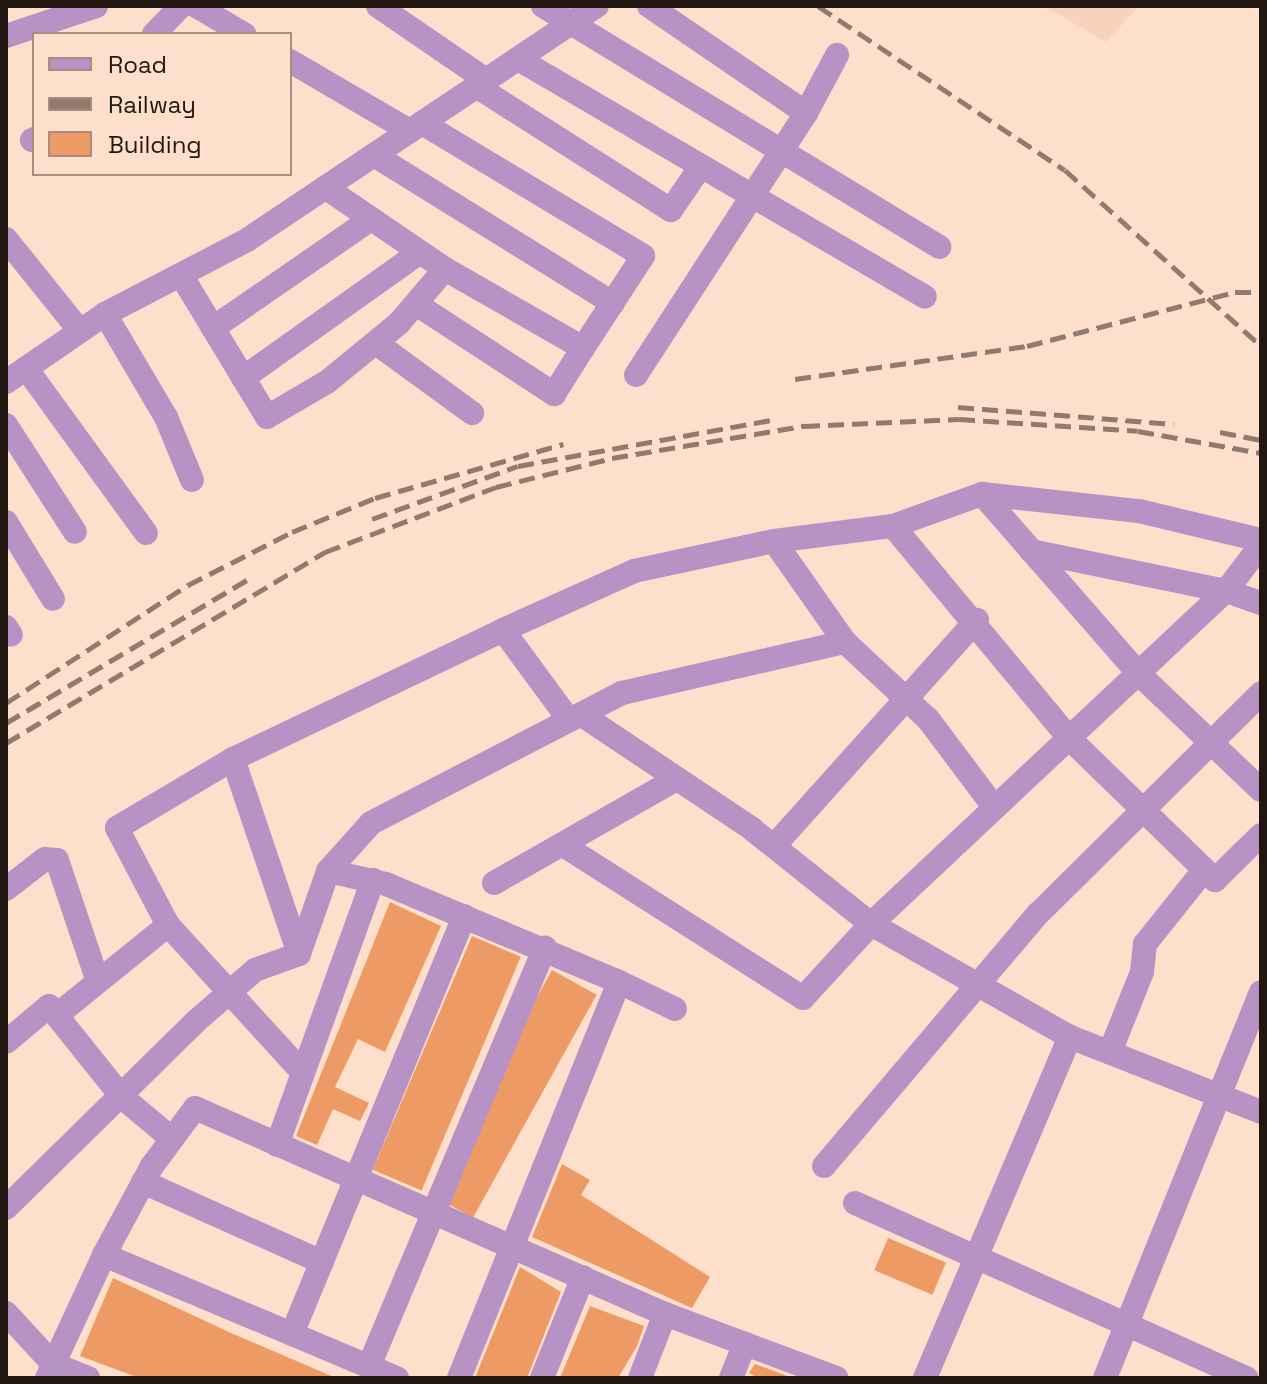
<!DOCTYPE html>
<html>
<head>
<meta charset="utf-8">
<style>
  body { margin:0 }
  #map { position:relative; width:1267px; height:1384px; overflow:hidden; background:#fedfcc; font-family:"Space Grotesk",sans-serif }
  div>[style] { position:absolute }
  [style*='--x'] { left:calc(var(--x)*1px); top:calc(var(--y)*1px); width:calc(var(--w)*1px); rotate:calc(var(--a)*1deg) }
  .built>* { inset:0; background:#f8d2bb }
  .building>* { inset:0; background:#ee9a64; transform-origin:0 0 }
  .minor>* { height:24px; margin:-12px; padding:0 12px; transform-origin:12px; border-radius:12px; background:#b793c5 }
  .rail>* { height:5px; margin-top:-2.5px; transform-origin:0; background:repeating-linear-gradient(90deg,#907b6e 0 16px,transparent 0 24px) }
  span { translate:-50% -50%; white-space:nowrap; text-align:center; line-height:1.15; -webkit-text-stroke:6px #fedfcc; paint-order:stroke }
  .frame { position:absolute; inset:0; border:8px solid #211710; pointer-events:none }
  .legend { position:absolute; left:32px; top:32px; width:260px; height:144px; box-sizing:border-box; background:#fedfcc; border:2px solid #a68f81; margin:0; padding:10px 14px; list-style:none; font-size:24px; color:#211710 }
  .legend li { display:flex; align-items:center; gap:16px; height:40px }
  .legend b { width:40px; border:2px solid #a68f81 }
</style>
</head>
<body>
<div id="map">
  <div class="built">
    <i style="clip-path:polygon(1044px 6px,1139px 6px,1106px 42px)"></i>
  </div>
  <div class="building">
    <i style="clip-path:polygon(390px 902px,441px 926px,385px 1052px,358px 1039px,335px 1087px,369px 1103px,360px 1121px,333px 1109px,317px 1145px,296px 1136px)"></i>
    <i style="left:472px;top:936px;width:53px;height:254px;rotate:23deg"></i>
    <i style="left:552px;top:970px;width:51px;height:255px;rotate:29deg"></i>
    <i style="clip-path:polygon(562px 1164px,590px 1180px,581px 1195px,710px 1277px,692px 1308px,532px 1237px)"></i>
    <i style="left:888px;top:1238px;width:63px;height:35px;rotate:23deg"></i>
    <i style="clip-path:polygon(520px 1267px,561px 1292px,527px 1378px,475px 1378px)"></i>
    <i style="clip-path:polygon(113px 1278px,231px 1333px,336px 1378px,139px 1378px,80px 1356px)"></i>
    <i style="clip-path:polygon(590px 1306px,644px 1326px,637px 1346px,618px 1378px,560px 1378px)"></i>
    <i style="clip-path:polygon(755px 1364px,793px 1378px,758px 1378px,749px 1373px)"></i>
  </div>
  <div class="minor">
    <i style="--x:196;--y:6;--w:56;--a:30.3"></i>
    <i style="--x:378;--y:6;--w:131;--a:34.4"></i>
    <i style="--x:543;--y:6;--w:464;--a:31.3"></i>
    <i style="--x:154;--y:34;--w:39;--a:-46"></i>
    <i style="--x:6;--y:36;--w:95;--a:-18.4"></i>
    <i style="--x:518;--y:59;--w:471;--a:30.3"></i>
    <i style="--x:290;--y:61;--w:139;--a:30.3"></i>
    <i style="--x:476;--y:86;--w:231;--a:32.5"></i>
    <i style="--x:671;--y:210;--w:50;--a:-55.7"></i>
    <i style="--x:806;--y:113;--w:66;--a:-61.9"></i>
    <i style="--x:422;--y:123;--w:258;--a:31"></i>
    <i style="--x:643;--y:256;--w:110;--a:123.1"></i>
    <i style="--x:32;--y:140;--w:2;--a:-27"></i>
    <i style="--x:374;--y:155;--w:281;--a:31.8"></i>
    <i style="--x:6;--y:239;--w:118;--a:51.2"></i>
    <i style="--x:181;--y:275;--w:166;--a:58.8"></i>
    <i style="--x:267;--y:417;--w:69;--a:-30.3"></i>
    <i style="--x:327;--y:382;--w:93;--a:-39.3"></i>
    <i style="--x:399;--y:323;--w:71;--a:-49.6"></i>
    <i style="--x:445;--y:269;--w:145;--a:-145.7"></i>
    <i style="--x:416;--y:304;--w:165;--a:33.1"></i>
    <i style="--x:554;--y:394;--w:54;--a:-57.8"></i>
    <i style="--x:583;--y:348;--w:159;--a:-150.2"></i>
    <i style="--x:105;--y:314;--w:120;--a:59.4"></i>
    <i style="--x:166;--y:417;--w:68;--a:67.6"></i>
    <i style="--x:213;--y:328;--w:192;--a:-34.6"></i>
    <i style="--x:376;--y:343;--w:119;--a:36.1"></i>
    <i style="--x:26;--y:368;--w:204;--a:54"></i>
    <i style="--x:636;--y:375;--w:312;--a:-57"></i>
    <i style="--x:806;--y:113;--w:190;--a:-145.7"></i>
    <i style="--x:243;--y:378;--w:217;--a:-35.4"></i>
    <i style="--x:6;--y:382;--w:120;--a:-34.5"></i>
    <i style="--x:105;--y:314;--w:160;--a:-27.5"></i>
    <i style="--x:247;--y:240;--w:421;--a:-33.8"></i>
    <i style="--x:6;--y:425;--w:127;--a:57.2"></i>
    <i style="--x:982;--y:494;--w:239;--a:48.9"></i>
    <i style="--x:1139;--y:674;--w:168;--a:43.6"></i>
    <i style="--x:6;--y:522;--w:90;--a:58.6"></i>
    <i style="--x:893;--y:526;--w:95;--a:-19.8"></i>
    <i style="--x:982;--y:494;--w:158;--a:6.2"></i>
    <i style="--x:1139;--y:511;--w:125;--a:13.4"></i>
    <i style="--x:774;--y:541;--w:123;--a:54.9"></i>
    <i style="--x:1031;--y:551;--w:199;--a:11.6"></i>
    <i style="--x:1226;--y:591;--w:58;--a:-52.7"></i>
    <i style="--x:6;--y:627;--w:9;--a:58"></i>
    <i style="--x:503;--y:630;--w:144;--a:-24.2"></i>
    <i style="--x:634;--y:571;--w:143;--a:-12.1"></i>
    <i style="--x:774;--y:541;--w:120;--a:-7.2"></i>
    <i style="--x:893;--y:526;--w:276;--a:50.3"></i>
    <i style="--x:1069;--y:738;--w:204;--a:44.2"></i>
    <i style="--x:1215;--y:880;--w:64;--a:-44.4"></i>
    <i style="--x:585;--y:717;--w:201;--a:33.8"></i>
    <i style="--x:752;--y:829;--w:152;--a:38.6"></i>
    <i style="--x:871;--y:924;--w:229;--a:29.6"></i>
    <i style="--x:1070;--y:1037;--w:205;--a:21.4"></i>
    <i style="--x:233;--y:759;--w:135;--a:149.3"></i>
    <i style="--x:117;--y:828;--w:110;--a:62.3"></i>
    <i style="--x:168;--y:925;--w:200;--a:47.6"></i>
    <i style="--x:774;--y:846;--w:304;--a:-48.1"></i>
    <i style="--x:566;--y:847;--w:281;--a:32.5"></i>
    <i style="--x:803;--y:998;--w:100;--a:-47.4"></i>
    <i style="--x:871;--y:924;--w:487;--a:-43.2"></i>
    <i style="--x:1226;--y:591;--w:37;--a:19"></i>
    <i style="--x:328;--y:871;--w:59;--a:12.6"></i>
    <i style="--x:386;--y:884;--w:253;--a:22.8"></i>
    <i style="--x:619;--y:982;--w:427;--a:112"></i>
    <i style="--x:494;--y:883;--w:210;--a:-29.7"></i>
    <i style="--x:6;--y:889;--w:49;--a:-37.6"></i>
    <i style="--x:45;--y:859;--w:12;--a:5"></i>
    <i style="--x:57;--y:860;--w:126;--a:71.4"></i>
    <i style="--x:299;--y:954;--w:206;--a:-108.7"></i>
    <i style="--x:233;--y:759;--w:299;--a:-25.5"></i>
    <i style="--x:503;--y:630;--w:112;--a:53.7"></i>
    <i style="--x:619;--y:982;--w:62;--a:25.7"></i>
    <i style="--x:57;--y:1015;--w:143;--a:-39"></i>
    <i style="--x:6;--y:1042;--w:56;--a:-39.9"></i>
    <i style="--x:49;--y:1006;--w:117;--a:51.3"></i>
    <i style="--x:122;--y:1097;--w:65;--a:40"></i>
    <i style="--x:1110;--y:1052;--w:86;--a:-68.2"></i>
    <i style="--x:1142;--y:972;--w:28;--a:-84"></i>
    <i style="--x:1145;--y:944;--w:95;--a:-51.4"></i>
    <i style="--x:277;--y:1145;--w:282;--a:-70.1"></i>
    <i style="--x:824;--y:1166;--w:331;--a:-49.7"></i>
    <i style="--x:1038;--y:914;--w:314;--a:-44.7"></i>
    <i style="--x:143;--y:1182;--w:196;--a:24.1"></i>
    <i style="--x:855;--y:1203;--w:429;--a:24.1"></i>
    <i style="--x:6;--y:1208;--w:265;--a:-44.5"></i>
    <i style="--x:195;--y:1022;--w:79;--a:-40.9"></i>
    <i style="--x:255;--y:970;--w:47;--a:-20"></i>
    <i style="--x:299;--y:954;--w:88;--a:-70.7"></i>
    <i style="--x:328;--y:871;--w:64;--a:-48.1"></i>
    <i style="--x:371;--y:823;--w:283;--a:-27.4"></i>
    <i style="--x:622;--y:693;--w:229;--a:-12.9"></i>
    <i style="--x:845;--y:642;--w:113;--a:42.9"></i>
    <i style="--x:928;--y:719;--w:110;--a:53.1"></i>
    <i style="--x:104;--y:1255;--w:101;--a:-61.7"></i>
    <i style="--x:152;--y:1166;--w:72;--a:-53.4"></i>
    <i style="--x:195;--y:1108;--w:513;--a:23.67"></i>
    <i style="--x:665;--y:1314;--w:183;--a:20.5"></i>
    <i style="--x:6;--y:1313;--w:69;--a:47.3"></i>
    <i style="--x:53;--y:1364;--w:38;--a:22"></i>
    <i style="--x:292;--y:1334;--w:452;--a:-67.6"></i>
    <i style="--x:369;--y:1366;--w:454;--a:-67.2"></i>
    <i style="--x:47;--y:1378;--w:136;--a:-65.1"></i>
    <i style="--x:104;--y:1255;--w:318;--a:22.8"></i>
    <i style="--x:542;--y:1378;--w:109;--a:-67.9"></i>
    <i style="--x:640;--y:1378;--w:69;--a:-68.7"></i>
    <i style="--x:731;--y:1378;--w:37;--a:-68"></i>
    <i style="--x:925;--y:1378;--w:371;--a:-67"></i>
    <i style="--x:1105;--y:1378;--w:416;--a:-68"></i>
  </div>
  <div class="rail">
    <i style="--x:818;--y:6;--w:296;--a:33.6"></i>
    <i style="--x:1065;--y:170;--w:263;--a:41.9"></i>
    <i style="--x:795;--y:379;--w:234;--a:-8.1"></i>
    <i style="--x:1027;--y:346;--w:215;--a:-14.6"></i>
    <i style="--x:1235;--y:292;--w:26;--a:0"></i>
    <i style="--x:958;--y:407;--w:216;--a:4.5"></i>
    <i style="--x:1220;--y:432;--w:42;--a:11"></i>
    <i style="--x:372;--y:519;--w:155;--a:-20"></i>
    <i style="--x:518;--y:466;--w:256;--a:-10.3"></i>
    <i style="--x:6;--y:703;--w:217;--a:-33"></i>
    <i style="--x:188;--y:585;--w:117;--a:-27"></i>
    <i style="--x:292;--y:532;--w:90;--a:-22.3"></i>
    <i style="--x:375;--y:498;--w:196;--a:-16"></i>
    <i style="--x:6;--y:723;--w:284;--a:-30.7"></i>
    <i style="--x:6;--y:743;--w:372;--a:-30.9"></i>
    <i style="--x:325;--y:552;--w:183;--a:-20.8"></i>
    <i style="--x:496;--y:487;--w:120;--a:-14"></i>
    <i style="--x:612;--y:458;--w:195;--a:-9.5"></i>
    <i style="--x:804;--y:426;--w:155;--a:-2.6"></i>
    <i style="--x:959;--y:419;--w:179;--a:3.8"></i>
    <i style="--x:1138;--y:431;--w:125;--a:10.1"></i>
  </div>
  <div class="frame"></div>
  <ul class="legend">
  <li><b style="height:10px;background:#b793c5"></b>Road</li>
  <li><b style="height:10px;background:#907b6e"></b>Railway</li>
  <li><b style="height:22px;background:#ee9a64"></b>Building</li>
  </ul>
</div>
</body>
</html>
